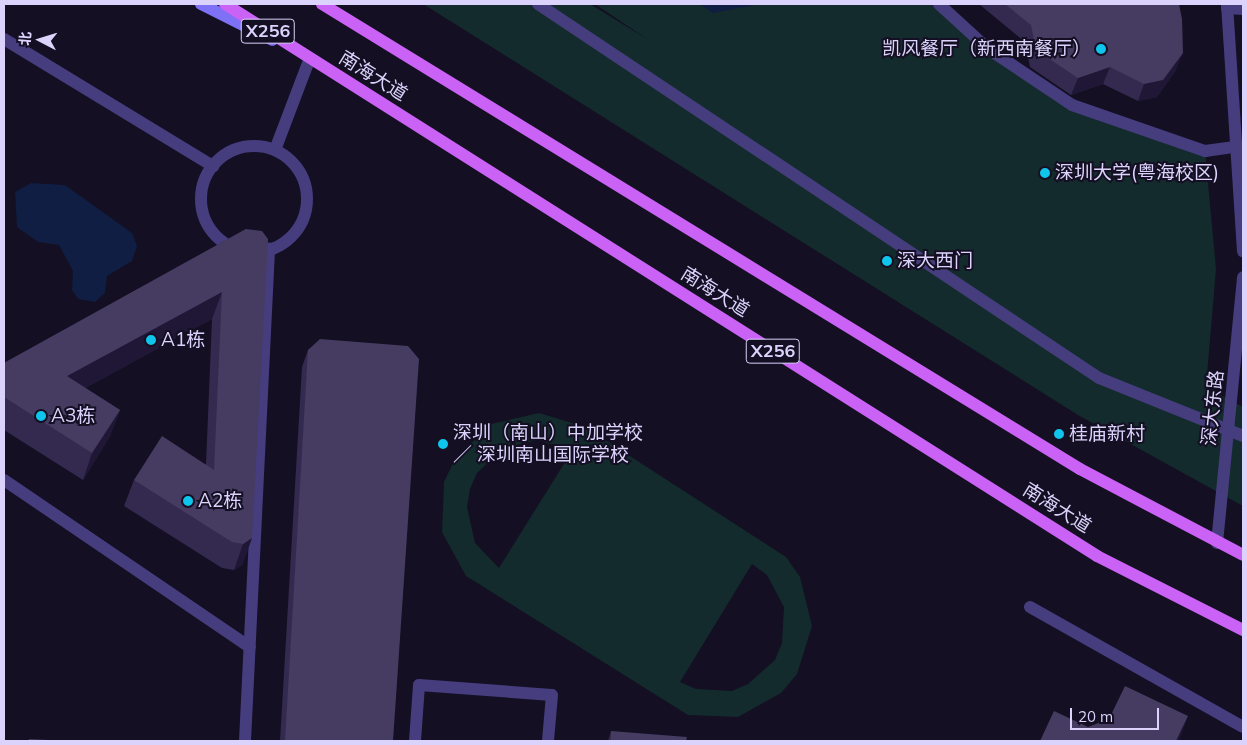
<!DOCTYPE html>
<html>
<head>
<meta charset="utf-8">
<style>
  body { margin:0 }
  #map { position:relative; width:1247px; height:745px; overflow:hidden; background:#140f22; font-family:Mulish,"Noto Sans SC",sans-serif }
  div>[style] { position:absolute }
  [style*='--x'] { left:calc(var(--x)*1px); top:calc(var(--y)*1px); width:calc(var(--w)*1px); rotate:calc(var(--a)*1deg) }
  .green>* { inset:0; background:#132b2c }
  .water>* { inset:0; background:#0f1e42 }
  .lane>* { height:12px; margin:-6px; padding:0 6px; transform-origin:6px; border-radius:6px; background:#453d7e }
  .street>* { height:12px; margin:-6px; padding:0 6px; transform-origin:6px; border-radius:6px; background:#453d7e }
  .street>.ring { margin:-6px; padding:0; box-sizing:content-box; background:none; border:12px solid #453d7e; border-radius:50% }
  .secondary>* { height:12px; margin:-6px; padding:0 6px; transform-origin:6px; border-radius:6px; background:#7e71f6 }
  .primary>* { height:12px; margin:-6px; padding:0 6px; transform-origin:6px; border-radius:6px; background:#c962f5 }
  .wall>* { inset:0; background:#342a4f }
  .shaded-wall>* { inset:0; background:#1f1735 }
  .building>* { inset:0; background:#463c62 }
  .dots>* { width:14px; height:14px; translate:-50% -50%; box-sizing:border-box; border:2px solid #140f22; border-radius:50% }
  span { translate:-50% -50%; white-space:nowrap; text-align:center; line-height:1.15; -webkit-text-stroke:4px #140f22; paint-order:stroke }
  .shield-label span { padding:1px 4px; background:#140f22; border:1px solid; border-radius:4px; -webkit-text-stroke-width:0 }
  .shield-label { font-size:18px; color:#dbd3fc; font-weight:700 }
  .poi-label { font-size:19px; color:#dbd3fc }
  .right { translate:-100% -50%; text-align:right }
  .left { translate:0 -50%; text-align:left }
  .street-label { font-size:19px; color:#dbd3fc }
  .frame { position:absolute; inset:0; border:5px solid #dbd3fc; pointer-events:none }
  .north { position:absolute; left:15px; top:15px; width:50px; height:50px; -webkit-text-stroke:4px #140f22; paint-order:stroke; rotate:275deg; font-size:14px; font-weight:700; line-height:20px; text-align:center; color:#dbd3fc }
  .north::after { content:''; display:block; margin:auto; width:18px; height:22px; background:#dbd3fc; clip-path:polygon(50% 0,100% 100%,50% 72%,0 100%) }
  .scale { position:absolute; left:1070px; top:708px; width:89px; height:22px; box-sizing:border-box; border:2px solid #dbd3fc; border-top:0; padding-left:6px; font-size:15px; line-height:18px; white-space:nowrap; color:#dbd3fc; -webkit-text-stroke:4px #140f22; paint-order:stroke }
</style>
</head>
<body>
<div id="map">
  <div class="green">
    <i style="clip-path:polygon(423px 4px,590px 4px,647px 39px,595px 4px,939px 4px,1072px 105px,1205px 151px,1216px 269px,1206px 387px,1243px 407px,1243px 506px,1078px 415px)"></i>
    <i style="clip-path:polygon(evenodd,539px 413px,585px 427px,786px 557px,800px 577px,812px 626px,797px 674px,781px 693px,738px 717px,688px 715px,466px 576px,442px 532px,444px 482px,455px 459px,491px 424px,539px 413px,538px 440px,572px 451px,499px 568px,475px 543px,467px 507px,470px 489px,477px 473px,503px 448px,538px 440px,539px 413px,752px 564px,767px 575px,784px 607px,782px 643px,775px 660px,748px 684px,732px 691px,696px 689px,680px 682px,752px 564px)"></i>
  </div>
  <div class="water">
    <i style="clip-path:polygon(700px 4px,760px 4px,713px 13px)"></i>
    <i style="clip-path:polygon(31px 183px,65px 185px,132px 233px,137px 246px,132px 261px,107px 276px,105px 293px,95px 302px,78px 299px,72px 290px,73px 271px,59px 245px,38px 242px,17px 227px,15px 192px)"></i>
  </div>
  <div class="lane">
    <i style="--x:538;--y:4;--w:674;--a:33.69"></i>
    <i style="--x:1099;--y:378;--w:155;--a:21.9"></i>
    <i style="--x:939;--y:4;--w:65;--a:42.5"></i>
    <i style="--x:987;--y:48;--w:102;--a:33.8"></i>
    <i style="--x:1072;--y:105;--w:141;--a:19.1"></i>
    <i style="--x:1205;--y:151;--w:30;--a:-8"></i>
    <i style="--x:1227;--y:8;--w:16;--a:4"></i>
    <i style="--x:4;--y:480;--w:297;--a:34.2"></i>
    <i style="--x:1030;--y:607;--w:244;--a:29.4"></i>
  </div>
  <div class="street">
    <i style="--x:1227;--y:4;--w:248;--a:86.3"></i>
    <i style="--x:4;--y:39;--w:245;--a:31.3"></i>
    <i class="ring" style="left:201px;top:146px;width:94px;height:94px"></i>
    <i style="--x:275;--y:150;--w:98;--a:-69.2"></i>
    <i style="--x:1217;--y:543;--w:267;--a:-84.4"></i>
    <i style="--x:245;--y:741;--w:493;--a:-87.2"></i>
    <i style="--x:415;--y:741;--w:56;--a:-85.9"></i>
    <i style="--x:419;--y:685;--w:133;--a:4.3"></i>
    <i style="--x:552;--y:695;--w:46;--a:95"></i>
  </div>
  <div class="secondary">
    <i style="--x:201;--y:4;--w:80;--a:26.6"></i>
  </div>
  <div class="primary">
    <i style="--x:225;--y:4;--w:1032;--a:32.33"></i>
    <i style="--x:1097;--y:556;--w:164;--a:26.9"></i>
    <i style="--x:322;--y:4;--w:889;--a:31.53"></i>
    <i style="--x:1080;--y:469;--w:184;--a:27.8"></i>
  </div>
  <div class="wall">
    <i style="clip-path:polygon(979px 4px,1179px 4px,1176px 70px,1157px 97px,1138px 101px,1103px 84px,1071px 95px,1030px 67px,1025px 42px)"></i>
    <i style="clip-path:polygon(246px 229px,252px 538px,242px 565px,234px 570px,222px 568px,124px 506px,134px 480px,206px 464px,212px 319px,85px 388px,120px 410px,110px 436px,83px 480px,4px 430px,4px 363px)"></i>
    <i style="clip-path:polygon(308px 350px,393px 741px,280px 741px,302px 367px)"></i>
    <i style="clip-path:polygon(611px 731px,686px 741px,608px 741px)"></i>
  </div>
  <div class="shaded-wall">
    <i style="clip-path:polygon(1183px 53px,1176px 70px,1157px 97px,1138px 101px,1144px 84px)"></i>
    <i style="clip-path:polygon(1110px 67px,1103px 84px,1071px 95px,1078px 78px)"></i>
    <i style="clip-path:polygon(222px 292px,212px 319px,57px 403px,67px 376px)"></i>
    <i style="clip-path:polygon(120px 410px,110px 436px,83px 480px,92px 453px)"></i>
    <i style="clip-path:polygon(252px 538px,242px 565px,234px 570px,243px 544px)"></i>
    <i style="clip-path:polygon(1188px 716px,1179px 741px,1176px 741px)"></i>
  </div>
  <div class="building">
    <i style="clip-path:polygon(1005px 4px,1179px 4px,1182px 19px,1183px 53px,1163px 80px,1144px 84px,1110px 67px,1078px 78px,1036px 50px,1031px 25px)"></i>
    <i style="clip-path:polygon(246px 229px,262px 231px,268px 239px,252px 538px,243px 544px,232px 542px,134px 480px,162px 436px,214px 470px,222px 292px,67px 376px,120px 410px,92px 453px,4px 397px,4px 363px)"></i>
    <i style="clip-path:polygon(320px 339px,408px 346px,419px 359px,393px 741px,285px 741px,308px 350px)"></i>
    <i style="clip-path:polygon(1125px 686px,1188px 716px,1176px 741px,1040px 741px,1054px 711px,1088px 727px,1109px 719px)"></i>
    <i style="clip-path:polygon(611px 731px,687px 737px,686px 741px,611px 741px)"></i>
    <i style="clip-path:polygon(29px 739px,69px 741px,28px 741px)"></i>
  </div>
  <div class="dots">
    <i style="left:1101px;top:49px;background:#0fc5ec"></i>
    <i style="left:1045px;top:173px;background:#0fc5ec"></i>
    <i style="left:887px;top:261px;background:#0fc5ec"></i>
    <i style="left:151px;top:340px;background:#0fc5ec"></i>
    <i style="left:41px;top:416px;background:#0fc5ec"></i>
    <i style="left:1059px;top:434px;background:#0fc5ec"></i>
    <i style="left:443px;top:444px;background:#0fc5ec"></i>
    <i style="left:188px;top:501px;background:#0fc5ec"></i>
  </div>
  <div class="shield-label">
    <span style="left:268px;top:31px">X256</span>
    <span style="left:773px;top:351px">X256</span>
  </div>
  <div class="poi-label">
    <span class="right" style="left:1091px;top:49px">凯风餐厅（新西南餐厅）</span>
    <span class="left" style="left:1055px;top:173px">深圳大学(粤海校区)</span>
    <span class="left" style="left:897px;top:261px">深大西门</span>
    <span class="left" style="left:161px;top:340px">A1栋</span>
    <span class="left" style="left:51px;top:416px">A3栋</span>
    <span class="left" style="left:453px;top:444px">深圳（南山）中加学校<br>／ 深圳南山国际学校</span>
    <span class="left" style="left:1069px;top:434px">桂庙新村</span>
    <span class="left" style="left:198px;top:501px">A2栋</span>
  </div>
  <div class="street-label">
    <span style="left:373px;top:76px;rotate:32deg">南海大道</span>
    <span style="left:715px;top:292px;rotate:32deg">南海大道</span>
    <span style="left:1213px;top:408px;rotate:-84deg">深大东路</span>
    <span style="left:1057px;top:508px;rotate:32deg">南海大道</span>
  </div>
  <div class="frame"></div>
  <div class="north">北</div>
  <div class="scale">20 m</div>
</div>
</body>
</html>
